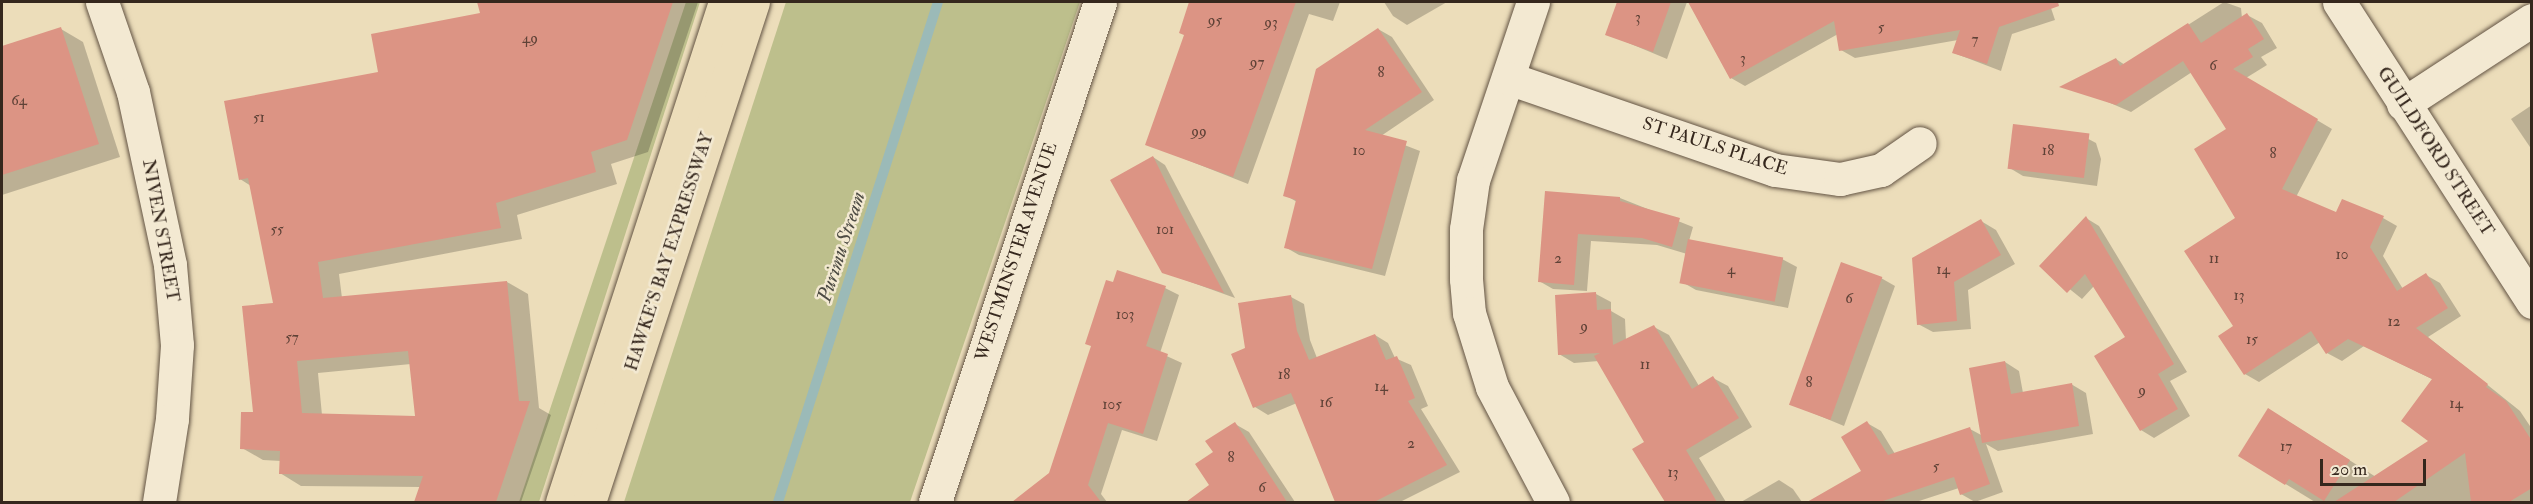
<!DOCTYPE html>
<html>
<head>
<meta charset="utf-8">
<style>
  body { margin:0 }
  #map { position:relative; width:2533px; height:504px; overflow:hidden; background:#ecddba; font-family:"IM FELL Double Pica",serif }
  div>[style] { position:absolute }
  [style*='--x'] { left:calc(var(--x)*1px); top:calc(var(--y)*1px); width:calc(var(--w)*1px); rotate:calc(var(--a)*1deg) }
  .green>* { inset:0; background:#bdbf8c }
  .shadow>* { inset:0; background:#0003 }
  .stream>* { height:10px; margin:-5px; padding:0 5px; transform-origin:5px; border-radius:5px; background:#9bbab8 }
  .building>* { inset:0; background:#dc9484; transform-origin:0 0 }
  .roads { filter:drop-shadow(0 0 2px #635444) drop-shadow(0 0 2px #635444) }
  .street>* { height:33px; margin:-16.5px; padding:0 16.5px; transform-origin:16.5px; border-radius:16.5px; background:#f3e9d2 }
  .highway>* { height:33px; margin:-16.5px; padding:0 16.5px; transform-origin:16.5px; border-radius:16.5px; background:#ecddba }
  span { translate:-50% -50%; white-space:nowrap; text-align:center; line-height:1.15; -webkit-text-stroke:5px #f3e9d2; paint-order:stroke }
  .number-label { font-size:15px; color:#5f4237 }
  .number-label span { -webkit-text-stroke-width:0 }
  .street-label { font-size:18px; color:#35271d }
  .water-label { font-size:20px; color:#4e4c44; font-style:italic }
  .frame { position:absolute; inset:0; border:3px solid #35271d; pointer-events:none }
  .scale { position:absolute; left:2320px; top:459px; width:106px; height:27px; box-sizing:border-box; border:3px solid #35271d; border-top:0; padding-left:8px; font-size:18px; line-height:21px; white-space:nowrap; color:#35271d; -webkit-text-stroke:4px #f3e9d2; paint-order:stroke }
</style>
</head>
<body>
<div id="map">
  <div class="green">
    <i style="clip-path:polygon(686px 2px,700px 2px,539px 502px,519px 502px)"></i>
    <i style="clip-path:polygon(786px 2px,1080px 2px,910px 502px,624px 502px)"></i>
  </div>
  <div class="shadow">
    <i style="clip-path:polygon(evenodd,478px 2px,698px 2px,648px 152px,611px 164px,617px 184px,517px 215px,522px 239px,339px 274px,342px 298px,507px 282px,528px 294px,539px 408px,551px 415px,521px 502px,416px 502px,421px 487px,301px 486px,280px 473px,281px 461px,263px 460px,242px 448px,254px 414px,275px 304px,251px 186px,240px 179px,380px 73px,482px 14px,478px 2px,411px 364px,416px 418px,322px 415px,318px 373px,411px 364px)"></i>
    <i style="clip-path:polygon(1191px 2px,1340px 2px,1333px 21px,1309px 14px,1248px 184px,1147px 144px,1186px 35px,1181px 32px)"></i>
    <i style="clip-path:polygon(1384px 2px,1447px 2px,1407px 25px,1393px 16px)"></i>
    <i style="clip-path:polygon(1618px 2px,1687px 2px,1667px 59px,1607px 34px)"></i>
    <i style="clip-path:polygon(1690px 2px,1750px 2px,1743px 22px,1780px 2px,2049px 2px,2055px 20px,2012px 34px,2001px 71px,1954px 53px,1958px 40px,1855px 58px,1841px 50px,1838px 34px,1745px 86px,1731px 78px)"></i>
    <i style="clip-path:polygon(2224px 2px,2241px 8px,2242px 18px,2247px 15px,2262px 23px,2277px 48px,2261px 57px,2267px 65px,2246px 78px,2332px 129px,2296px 197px,2337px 214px,2383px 218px,2397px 226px,2383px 256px,2403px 289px,2426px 275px,2440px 283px,2461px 316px,2428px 337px,2520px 411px,2532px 429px,2532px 502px,2315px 502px,2240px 456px,2283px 418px,2376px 477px,2430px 441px,2434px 380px,2364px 346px,2342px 361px,2327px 353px,2320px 342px,2259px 382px,2245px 374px,2235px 327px,2237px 219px,2228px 129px,2192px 72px,2131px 112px,2101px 99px,2116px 59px,2125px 65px)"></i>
    <i style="clip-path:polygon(61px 29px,83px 42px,120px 157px,2px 195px,2px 48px)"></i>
    <i style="clip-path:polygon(1378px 29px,1392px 37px,1434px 100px,1381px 136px,1420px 151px,1385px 276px,1299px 255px,1285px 247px,1297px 202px,1285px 195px)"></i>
    <i style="clip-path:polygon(2532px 105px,2532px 150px,2511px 119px)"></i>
    <i style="clip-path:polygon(2081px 135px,2096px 143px,2101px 159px,2097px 186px,2023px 176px,2008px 167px)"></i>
    <i style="clip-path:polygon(1153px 157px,1165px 165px,1235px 298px,1163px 272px)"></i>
    <i style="clip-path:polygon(1546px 193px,1620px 198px,1693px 227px,1689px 241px,1782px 259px,1797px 267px,1788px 308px,1696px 290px,1682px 282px,1687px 254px,1657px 245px,1591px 241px,1587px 291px,1553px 289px,1539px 281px)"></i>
    <i style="clip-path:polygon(2086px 218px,2099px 226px,2187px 372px,2170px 381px,2190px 416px,2154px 438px,2141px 430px,2127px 338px,2094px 286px,2082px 299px,2041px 266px)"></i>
    <i style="clip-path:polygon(1981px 221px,1996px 230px,2015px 264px,1968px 290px,1971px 329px,1933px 332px,1918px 324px)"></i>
    <i style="clip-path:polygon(1881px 278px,1895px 286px,1844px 426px,1791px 404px)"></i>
    <i style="clip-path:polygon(1165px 288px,1179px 295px,1160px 353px,1182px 363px,1157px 441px,1122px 430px,1101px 494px,1107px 502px,1042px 502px,1031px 489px,1050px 474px)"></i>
    <i style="clip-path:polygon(1596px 294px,1611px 302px,1611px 311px,1625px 319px,1626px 340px,1654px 327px,1669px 335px,1699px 386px,1713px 378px,1728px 386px,1752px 427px,1699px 458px,1726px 502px,1666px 502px,1634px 450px,1646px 443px,1599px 361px,1574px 363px,1559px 354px)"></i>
    <i style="clip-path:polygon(1291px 297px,1304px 304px,1310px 340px,1317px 358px,1375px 335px,1388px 343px,1395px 358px,1411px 365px,1428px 406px,1421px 409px,1460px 472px,1400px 502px,1337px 502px,1297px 403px,1268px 415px,1255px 407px,1247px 349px)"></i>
    <i style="clip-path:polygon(2005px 362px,2019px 371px,2023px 393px,2071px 384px,2086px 393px,2093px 434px,1998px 451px,1986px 444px,2003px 492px,1975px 502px,1961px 494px,1959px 488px,1916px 502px,1810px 502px,1863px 471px,1867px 423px,1881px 431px,1895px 454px,1970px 429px,1983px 436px)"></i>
    <i style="clip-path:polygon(1235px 424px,1249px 432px,1295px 502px,1212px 502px,1204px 491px,1211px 486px,1215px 453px)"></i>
    <i style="clip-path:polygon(1779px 480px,1793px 489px,1802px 502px,1741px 502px)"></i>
  </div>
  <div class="stream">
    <i style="--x:778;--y:502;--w:525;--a:-72.26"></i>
  </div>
  <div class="building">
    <i style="clip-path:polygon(evenodd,477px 2px,673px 2px,627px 140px,591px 152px,596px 172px,496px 203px,501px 228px,318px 262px,323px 298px,507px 281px,519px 401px,530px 401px,496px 502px,414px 502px,423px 476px,279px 474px,280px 451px,240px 449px,241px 412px,253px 412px,242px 306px,273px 303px,248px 178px,239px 180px,224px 101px,378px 72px,371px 34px,480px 13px,477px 2px,408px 351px,415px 416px,302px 413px,297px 361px,408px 351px)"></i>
    <i style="clip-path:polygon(1189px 2px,1296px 2px,1233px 177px,1145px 145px,1184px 35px,1179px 33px)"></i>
    <i style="clip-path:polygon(1617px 2px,1671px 2px,1653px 52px,1605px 35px)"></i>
    <i style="clip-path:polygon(1688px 2px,2058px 2px,2059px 6px,1999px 27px,1987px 64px,1952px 53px,1960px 30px,1839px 51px,1834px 21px,1730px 79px)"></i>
    <i style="clip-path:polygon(2247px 13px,2264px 39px,2248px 49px,2253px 57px,2233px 69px,2318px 119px,2282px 189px,2336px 212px,2342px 199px,2384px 216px,2370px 247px,2397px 291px,2426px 273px,2448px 308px,2416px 328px,2488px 384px,2486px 387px,2506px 401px,2532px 441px,2532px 488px,2509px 502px,2471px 502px,2465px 453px,2394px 502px,2334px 502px,2428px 441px,2401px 421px,2432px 379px,2348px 339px,2326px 354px,2311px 331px,2244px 375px,2218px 336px,2233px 326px,2184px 251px,2235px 218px,2194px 149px,2226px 129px,2183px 61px,2116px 105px,2059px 87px,2116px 58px,2120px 66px,2188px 23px,2201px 43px)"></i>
    <i style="clip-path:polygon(61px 27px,99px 144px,2px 175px,2px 46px)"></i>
    <i style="clip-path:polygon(1378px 28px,1422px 92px,1365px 130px,1407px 141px,1372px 269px,1284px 248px,1296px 200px,1283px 196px,1316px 69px)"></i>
    <i style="left:2013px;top:124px;width:77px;height:45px;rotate:7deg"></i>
    <i style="clip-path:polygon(1153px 156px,1179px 209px,1224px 293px,1162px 273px,1110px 180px)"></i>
    <i style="clip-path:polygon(1545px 191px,1620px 197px,1620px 201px,1680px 218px,1672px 247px,1642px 238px,1578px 234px,1574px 285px,1538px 282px)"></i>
    <i style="clip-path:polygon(2086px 216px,2174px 364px,2158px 374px,2178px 409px,2140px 431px,2094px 356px,2125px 337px,2085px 274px,2067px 293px,2039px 266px)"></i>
    <i style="clip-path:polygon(1981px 219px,2001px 255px,1954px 282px,1957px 321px,1917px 325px,1912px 258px)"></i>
    <i style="left:1688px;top:239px;width:97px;height:45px;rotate:11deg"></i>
    <i style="left:1841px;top:262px;width:44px;height:152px;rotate:20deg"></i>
    <i style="clip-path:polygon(1117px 270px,1166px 286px,1146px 346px,1168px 354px,1143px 434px,1108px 423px,1088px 485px,1101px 502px,1012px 502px,1049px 473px,1091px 346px,1085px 344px,1106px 280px,1113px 282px)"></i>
    <i style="clip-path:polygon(1596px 292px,1597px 310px,1611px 309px,1613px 345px,1654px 325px,1692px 389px,1713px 376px,1739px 418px,1686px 450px,1717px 502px,1665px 502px,1632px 449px,1644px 442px,1594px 356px,1600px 353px,1558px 355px,1555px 295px)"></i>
    <i style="clip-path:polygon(1291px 295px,1297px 331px,1309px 360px,1375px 334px,1386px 360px,1397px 356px,1415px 398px,1408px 401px,1447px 465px,1374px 502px,1335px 502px,1291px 393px,1253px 408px,1231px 354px,1245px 348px,1238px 303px)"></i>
    <i style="clip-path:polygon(2005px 361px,2011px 394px,2072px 383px,2079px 426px,1982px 443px,1969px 368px)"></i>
    <i style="clip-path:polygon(2268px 408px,2350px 460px,2324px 501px,2289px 479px,2285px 485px,2238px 456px)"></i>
    <i style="clip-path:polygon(1867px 421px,1888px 455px,1970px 427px,1990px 484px,1960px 495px,1954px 477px,1880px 502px,1807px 502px,1861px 471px,1841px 437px)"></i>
    <i style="clip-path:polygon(1235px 422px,1287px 502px,1186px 502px,1209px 485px,1195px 464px,1213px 452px,1205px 441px)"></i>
  </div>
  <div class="roads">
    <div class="street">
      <i style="--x:102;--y:2;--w:95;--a:71"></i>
      <i style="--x:133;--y:92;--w:177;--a:77.9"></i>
      <i style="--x:170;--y:265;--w:80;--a:85"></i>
      <i style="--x:177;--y:345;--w:74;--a:93.9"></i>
      <i style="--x:172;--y:419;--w:84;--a:98.9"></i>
      <i style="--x:1533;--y:2;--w:188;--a:108.6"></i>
      <i style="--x:1473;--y:180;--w:49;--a:98.1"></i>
      <i style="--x:1466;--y:229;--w:50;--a:90"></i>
      <i style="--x:1466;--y:279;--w:34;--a:85"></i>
      <i style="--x:1469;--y:313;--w:77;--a:72.7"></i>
      <i style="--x:1492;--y:387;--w:130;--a:62.1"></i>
      <i style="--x:2339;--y:2;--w:357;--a:57.2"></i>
      <i style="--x:1508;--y:78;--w:282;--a:19"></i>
      <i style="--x:1775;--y:170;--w:66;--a:7.9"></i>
      <i style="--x:1840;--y:179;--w:42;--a:-12.4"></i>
      <i style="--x:1881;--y:170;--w:47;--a:-34.7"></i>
      <i style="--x:2403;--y:104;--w:154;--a:-33.1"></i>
      <i style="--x:935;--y:502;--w:527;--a:-71.74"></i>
    </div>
    <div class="highway">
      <i style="--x:562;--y:502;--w:526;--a:-71.94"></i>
      <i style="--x:589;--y:502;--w:526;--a:-71.84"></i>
    </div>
  </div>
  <div class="number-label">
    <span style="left:1638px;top:18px">3</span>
    <span style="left:1215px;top:21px">95</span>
    <span style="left:1271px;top:23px">93</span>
    <span style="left:1881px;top:28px">5</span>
    <span style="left:530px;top:39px">49</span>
    <span style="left:1975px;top:40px">7</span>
    <span style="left:1743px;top:59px">3</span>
    <span style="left:1257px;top:63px">97</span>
    <span style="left:2213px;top:66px">6</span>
    <span style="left:1381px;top:73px">8</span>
    <span style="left:19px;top:101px">64</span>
    <span style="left:259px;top:118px">51</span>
    <span style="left:1199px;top:132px">99</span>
    <span style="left:1359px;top:151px">10</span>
    <span style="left:2048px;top:151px">18</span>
    <span style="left:2273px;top:154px">8</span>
    <span style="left:277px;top:230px">55</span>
    <span style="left:1165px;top:230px">101</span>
    <span style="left:2342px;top:255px">10</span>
    <span style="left:1558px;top:259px">2</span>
    <span style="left:2214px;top:259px">11</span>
    <span style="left:1731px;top:270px">4</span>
    <span style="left:1943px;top:270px">14</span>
    <span style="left:2239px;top:296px">13</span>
    <span style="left:1849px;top:299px">6</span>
    <span style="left:1125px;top:315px">103</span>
    <span style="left:2394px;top:322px">12</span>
    <span style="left:1584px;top:327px">9</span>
    <span style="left:292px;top:338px">57</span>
    <span style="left:2252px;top:340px">15</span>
    <span style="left:1645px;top:365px">11</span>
    <span style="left:1284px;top:375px">18</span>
    <span style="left:1809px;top:383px">8</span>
    <span style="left:1381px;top:387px">14</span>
    <span style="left:2142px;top:391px">9</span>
    <span style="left:1326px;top:403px">16</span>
    <span style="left:2456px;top:404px">14</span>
    <span style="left:1112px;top:405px">105</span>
    <span style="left:1411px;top:444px">2</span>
    <span style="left:2286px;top:447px">17</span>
    <span style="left:1231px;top:458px">8</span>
    <span style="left:1936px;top:467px">5</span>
    <span style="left:1673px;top:473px">13</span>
    <span style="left:1262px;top:488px">6</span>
  </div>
  <div class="street-label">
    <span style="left:1715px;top:147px;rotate:18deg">ST PAULS PLACE</span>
    <span style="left:2435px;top:152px;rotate:57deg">GUILDFORD STREET</span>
    <span style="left:160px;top:231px;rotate:80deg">NIVEN STREET</span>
    <span style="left:670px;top:252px;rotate:-72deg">HAWKE'S BAY EXPRESSWAY</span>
    <span style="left:1017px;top:252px;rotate:-72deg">WESTMINSTER AVENUE</span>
  </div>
  <div class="water-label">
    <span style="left:841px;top:247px;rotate:-72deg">Purimu Stream</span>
  </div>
  <div class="frame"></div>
  <div class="scale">20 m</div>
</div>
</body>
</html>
